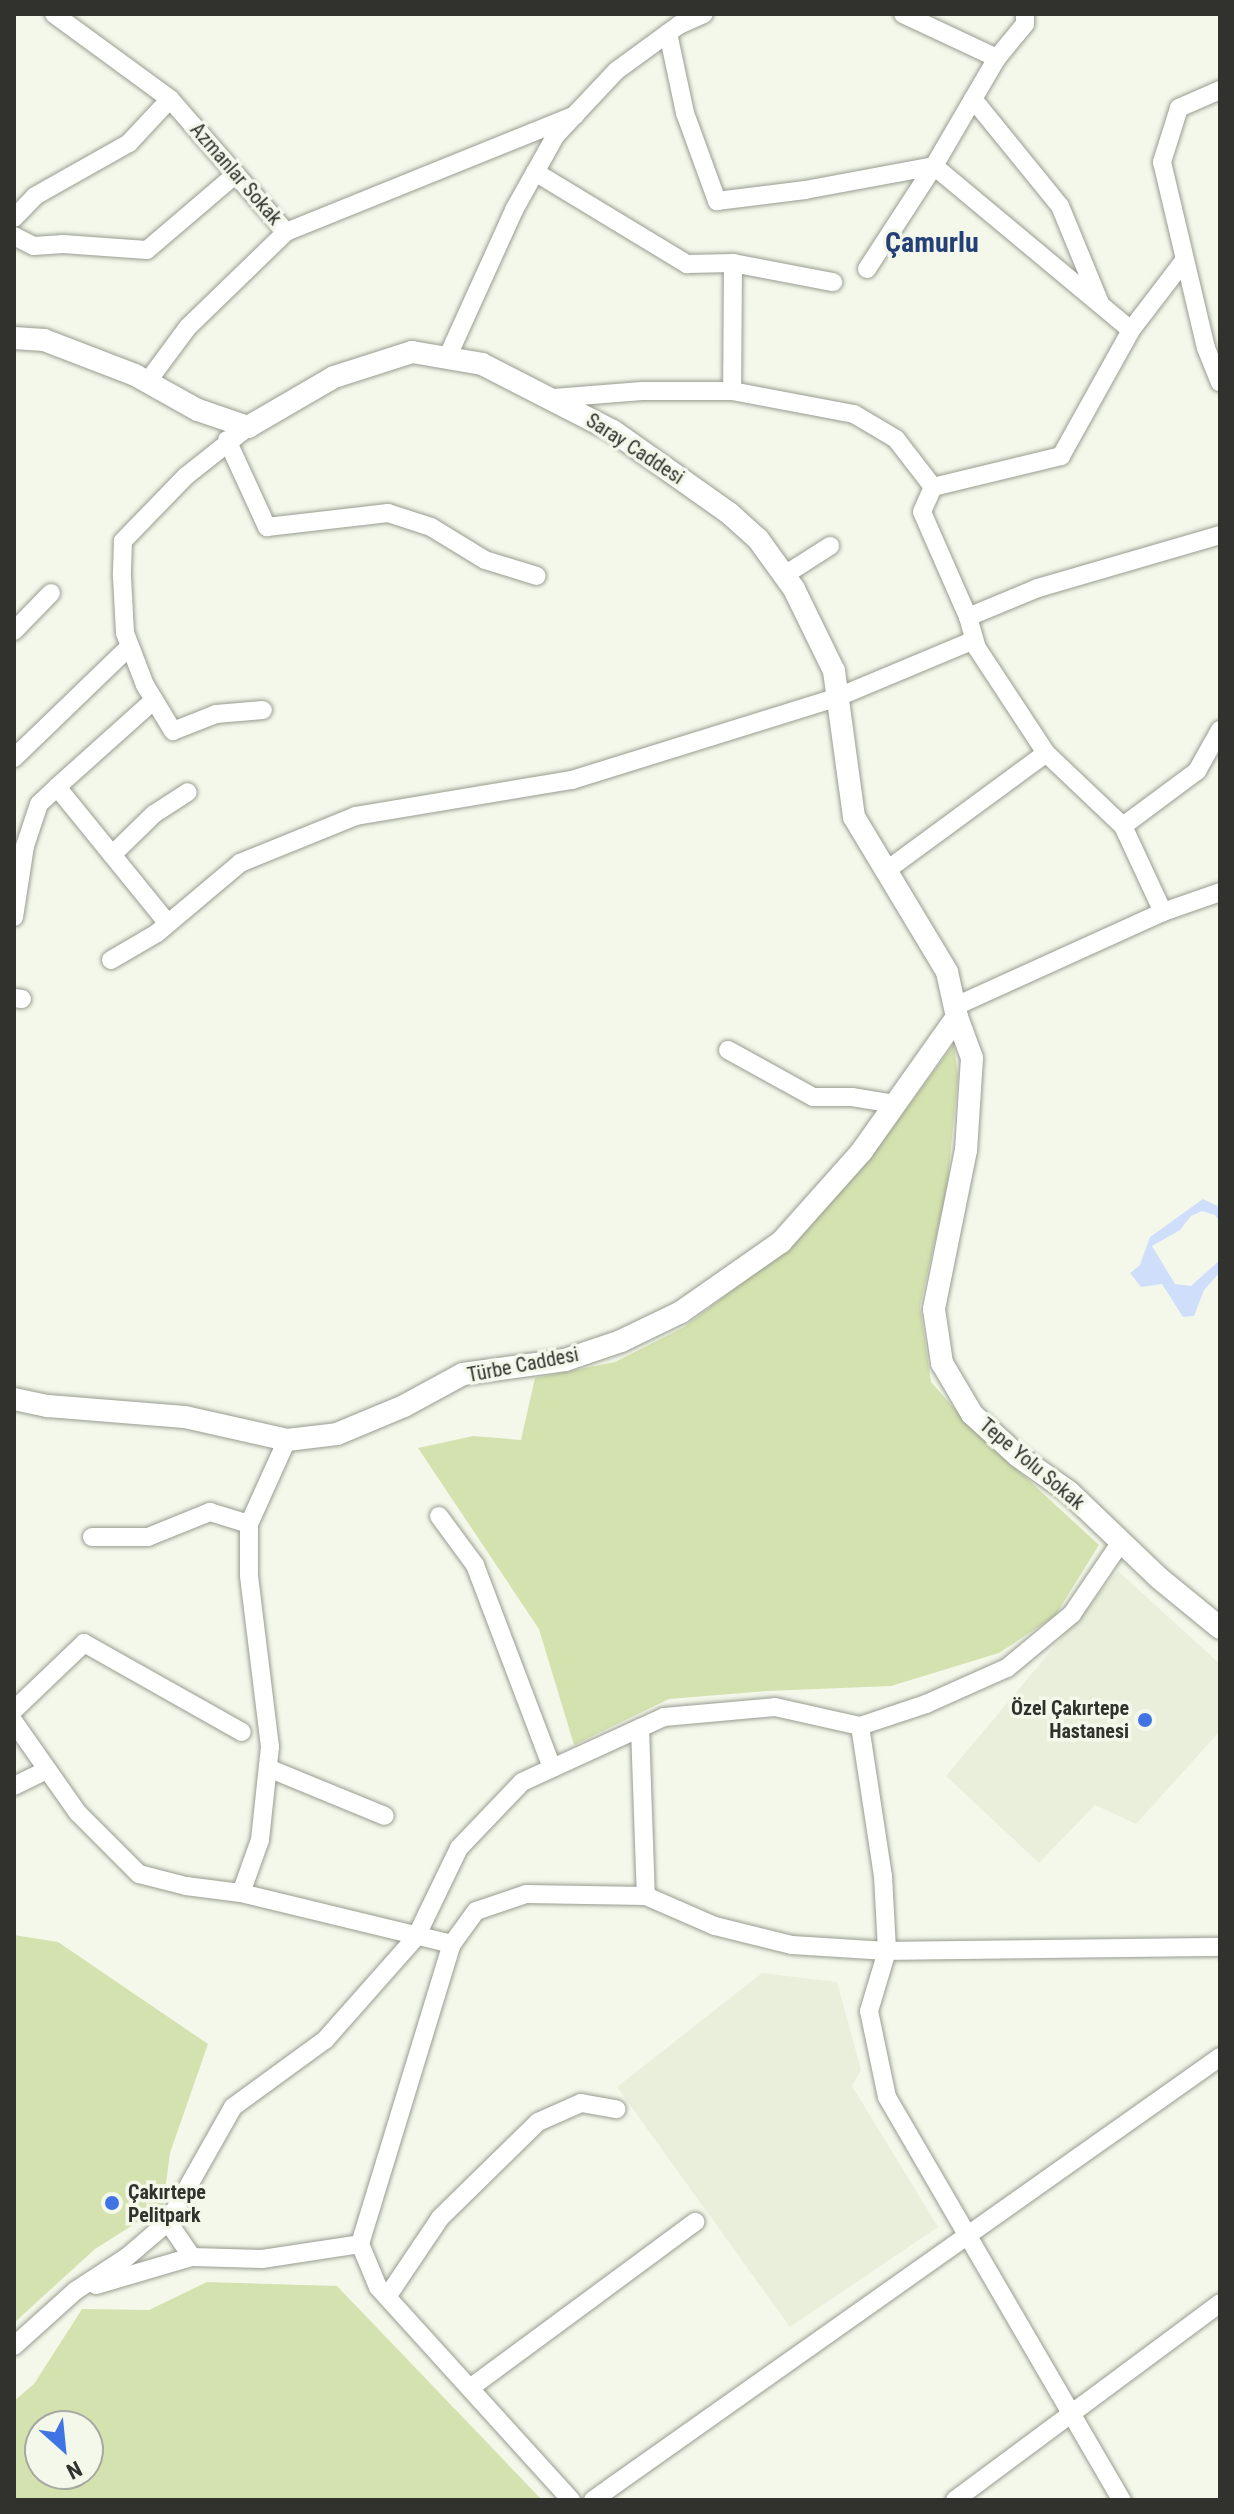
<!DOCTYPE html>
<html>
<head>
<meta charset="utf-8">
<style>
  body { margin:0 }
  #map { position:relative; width:1234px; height:2514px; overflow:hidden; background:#f4f8eb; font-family:"Roboto Condensed",sans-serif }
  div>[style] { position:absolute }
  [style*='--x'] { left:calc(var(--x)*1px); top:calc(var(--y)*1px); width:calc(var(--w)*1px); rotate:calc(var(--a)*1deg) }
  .built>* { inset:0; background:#e9efdb }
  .green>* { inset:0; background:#d4e2af }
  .water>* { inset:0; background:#cfdefb }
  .roads { filter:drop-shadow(0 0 2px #989c90) drop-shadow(0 0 2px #989c90) }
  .minor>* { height:18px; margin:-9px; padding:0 9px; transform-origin:9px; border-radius:9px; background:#fff }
  .tertiary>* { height:22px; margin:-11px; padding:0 11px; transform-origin:11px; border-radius:11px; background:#fff }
  .dots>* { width:22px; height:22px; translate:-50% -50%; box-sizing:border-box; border:4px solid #f4f8eb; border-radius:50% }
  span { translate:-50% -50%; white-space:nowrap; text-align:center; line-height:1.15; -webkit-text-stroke:7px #f4f8eb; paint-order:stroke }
  .street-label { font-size:20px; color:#31322d }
  .poi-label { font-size:20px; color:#31322d; font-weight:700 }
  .right { translate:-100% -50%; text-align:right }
  .left { translate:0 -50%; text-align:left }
  .district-label { font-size:28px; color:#253f77; font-weight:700 }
  .frame { position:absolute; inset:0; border:16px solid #31322d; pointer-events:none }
  .north { position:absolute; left:24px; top:2410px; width:80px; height:80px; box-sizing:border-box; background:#f4f8eb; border:2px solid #a6a99f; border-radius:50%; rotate:153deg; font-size:22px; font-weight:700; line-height:32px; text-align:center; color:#31322d }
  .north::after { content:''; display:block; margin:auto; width:28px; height:36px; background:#4073e4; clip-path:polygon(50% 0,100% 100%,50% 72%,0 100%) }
</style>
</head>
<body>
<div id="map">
  <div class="built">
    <i style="clip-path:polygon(1118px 1571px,1220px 1664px,1220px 1731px,1136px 1824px,1095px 1805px,1039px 1863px,946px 1776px)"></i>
    <i style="clip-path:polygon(762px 1973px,837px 1982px,861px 2070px,852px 2086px,938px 2227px,790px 2327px,617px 2087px)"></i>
  </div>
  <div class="green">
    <i style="clip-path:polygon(954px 1044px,958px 1076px,947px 1189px,920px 1306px,931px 1382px,971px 1427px,1099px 1545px,1055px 1616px,999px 1653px,891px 1686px,767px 1691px,669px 1699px,574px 1745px,539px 1629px,418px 1448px,473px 1436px,521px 1440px,535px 1378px,615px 1362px,684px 1327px,789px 1247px,871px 1157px)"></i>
    <i style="clip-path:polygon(14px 1935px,58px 1942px,208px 2044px,170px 2153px,163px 2206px,95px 2249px,14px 2323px)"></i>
    <i style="clip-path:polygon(evenodd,207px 2282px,337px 2286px,542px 2500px,14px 2500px,14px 2401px,34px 2384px,82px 2309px,149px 2310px,207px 2282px,40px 2426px,88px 2426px,88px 2474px,40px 2474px,40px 2426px)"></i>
  </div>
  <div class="water">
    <i style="clip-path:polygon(1203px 1199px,1220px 1207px,1220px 1222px,1215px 1215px,1202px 1211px,1191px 1216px,1180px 1230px,1152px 1246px,1175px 1284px,1191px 1286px,1220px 1260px,1220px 1272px,1204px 1290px,1194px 1316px,1183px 1317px,1162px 1284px,1141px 1287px,1130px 1273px,1140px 1265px,1150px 1237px)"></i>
  </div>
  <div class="roads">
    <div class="minor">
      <i style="--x:54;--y:14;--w:144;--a:36.2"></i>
      <i style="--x:170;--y:99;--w:176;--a:48.9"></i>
      <i style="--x:286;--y:232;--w:312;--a:-22"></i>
      <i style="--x:903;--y:14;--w:104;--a:25.1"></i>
      <i style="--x:1025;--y:14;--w:10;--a:90"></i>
      <i style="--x:1025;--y:24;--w:44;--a:129.5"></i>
      <i style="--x:997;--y:58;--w:125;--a:120.3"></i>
      <i style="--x:934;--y:166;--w:256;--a:39.8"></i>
      <i style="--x:1131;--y:330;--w:86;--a:-52.6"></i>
      <i style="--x:668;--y:33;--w:82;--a:78"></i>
      <i style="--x:685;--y:113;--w:94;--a:70"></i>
      <i style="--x:717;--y:201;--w:89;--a:-7.1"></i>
      <i style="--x:805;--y:190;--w:131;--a:-10.5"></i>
      <i style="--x:1220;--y:90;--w:45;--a:156.3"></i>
      <i style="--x:1179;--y:108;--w:57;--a:107.5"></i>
      <i style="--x:1162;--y:162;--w:191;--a:76.7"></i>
      <i style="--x:1206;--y:348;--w:37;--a:68"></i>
      <i style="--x:973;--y:99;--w:138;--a:50.9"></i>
      <i style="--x:1060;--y:206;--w:105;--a:67.6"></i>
      <i style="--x:535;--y:172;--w:178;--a:31.2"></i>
      <i style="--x:687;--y:264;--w:46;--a:-1.2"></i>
      <i style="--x:733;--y:263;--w:128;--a:90.4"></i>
      <i style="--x:14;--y:218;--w:30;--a:-46"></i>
      <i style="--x:35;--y:196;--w:108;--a:-29.4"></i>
      <i style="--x:129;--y:143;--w:60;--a:-47"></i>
      <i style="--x:14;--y:236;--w:22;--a:27"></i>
      <i style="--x:34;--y:246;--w:29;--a:-4"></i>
      <i style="--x:63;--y:244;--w:84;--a:4.1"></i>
      <i style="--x:147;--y:250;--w:117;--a:-40.5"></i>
      <i style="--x:733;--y:263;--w:102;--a:10.8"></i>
      <i style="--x:867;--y:269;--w:123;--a:-57"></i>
      <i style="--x:447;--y:358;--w:162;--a:-65.6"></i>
      <i style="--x:514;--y:210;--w:86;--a:-60.8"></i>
      <i style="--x:556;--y:135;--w:88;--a:-46.8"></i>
      <i style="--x:616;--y:71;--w:78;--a:-36.1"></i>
      <i style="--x:679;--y:25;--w:27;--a:-24"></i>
      <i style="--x:148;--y:381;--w:67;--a:-53.5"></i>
      <i style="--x:188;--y:327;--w:136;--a:-44.1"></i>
      <i style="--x:554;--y:398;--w:88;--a:-4.5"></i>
      <i style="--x:642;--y:391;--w:90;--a:0"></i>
      <i style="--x:732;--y:391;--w:124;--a:10.7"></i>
      <i style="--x:854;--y:414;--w:49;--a:30.8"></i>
      <i style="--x:896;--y:439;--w:61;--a:52.4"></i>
      <i style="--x:933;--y:487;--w:132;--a:-13.6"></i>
      <i style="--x:1061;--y:456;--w:144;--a:-60.9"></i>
      <i style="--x:248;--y:427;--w:79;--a:141.7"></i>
      <i style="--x:186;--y:476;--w:91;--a:134.1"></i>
      <i style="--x:123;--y:541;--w:36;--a:92"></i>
      <i style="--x:122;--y:577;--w:56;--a:86.9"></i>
      <i style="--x:125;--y:633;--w:56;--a:69"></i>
      <i style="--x:145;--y:685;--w:54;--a:58.7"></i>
      <i style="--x:173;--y:731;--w:46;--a:-21.6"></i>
      <i style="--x:216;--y:714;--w:47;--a:-4.9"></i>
      <i style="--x:227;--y:440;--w:96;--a:65.3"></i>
      <i style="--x:267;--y:527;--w:122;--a:-6.6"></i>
      <i style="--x:388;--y:513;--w:45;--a:18"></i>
      <i style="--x:431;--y:527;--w:63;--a:31.4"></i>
      <i style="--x:485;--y:560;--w:54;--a:17.1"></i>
      <i style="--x:933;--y:487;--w:27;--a:114"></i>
      <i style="--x:922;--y:512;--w:115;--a:66.3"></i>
      <i style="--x:968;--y:617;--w:32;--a:74"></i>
      <i style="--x:977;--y:648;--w:126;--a:56.7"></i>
      <i style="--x:783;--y:576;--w:56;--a:-32.6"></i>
      <i style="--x:968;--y:617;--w:76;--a:-22.5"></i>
      <i style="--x:1038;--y:588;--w:190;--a:-16.2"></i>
      <i style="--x:14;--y:631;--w:53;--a:-45.8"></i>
      <i style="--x:154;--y:700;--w:130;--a:138.1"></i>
      <i style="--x:57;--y:787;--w:173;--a:50.9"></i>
      <i style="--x:14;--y:758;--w:161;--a:-44"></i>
      <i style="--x:1123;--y:826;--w:92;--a:-36.6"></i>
      <i style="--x:1197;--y:771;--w:47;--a:-60.7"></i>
      <i style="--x:112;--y:855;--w:59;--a:-44.3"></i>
      <i style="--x:154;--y:814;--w:40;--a:-32.9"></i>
      <i style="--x:887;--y:870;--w:197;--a:-36.3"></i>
      <i style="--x:1046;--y:753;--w:106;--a:43.5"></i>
      <i style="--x:1123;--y:826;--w:95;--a:65.1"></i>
      <i style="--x:1163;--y:912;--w:230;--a:155.6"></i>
      <i style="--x:1163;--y:912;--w:60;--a:-19.3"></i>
      <i style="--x:14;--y:917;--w:72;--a:-81.2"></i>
      <i style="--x:25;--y:846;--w:44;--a:-71.6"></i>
      <i style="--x:39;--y:804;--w:25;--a:-43"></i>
      <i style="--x:111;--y:960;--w:53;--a:-30.4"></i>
      <i style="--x:157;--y:933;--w:109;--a:-40.1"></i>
      <i style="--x:240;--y:863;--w:125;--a:-22.1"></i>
      <i style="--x:356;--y:816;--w:219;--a:-9.5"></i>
      <i style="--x:572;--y:780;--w:279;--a:-17.3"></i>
      <i style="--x:838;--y:697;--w:147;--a:-22.7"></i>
      <i style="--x:14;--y:998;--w:8;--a:7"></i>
      <i style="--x:728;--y:1050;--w:97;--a:28.9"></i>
      <i style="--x:813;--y:1097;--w:39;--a:0"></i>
      <i style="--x:852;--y:1097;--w:44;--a:9.2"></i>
      <i style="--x:439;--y:1516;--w:61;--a:53.7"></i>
      <i style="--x:475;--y:1565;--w:217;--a:69.2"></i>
      <i style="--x:92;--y:1537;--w:56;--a:0"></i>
      <i style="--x:148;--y:1537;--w:67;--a:-22"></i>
      <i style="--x:210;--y:1512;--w:41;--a:17.1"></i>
      <i style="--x:14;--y:1710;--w:97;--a:-43.7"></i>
      <i style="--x:84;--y:1643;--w:181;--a:29.4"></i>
      <i style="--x:14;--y:1722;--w:111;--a:54.9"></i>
      <i style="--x:78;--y:1813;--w:86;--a:45"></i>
      <i style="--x:139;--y:1874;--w:49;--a:14.3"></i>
      <i style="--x:186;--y:1886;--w:55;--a:7.3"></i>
      <i style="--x:241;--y:1893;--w:217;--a:13.6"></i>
      <i style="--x:860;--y:1726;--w:152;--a:81.3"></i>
      <i style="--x:883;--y:1876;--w:75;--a:86.9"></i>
      <i style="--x:887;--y:1951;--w:63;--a:106.7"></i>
      <i style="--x:869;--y:2011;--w:88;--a:78.2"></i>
      <i style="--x:887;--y:2097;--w:467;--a:59.8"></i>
      <i style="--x:640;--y:1728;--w:168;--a:88"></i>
      <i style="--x:268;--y:1768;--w:126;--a:22.3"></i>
      <i style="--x:14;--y:1786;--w:37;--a:-26"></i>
      <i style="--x:241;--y:1893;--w:56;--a:-70.3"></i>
      <i style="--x:260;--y:1840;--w:94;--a:-83.9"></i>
      <i style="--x:270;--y:1747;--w:173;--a:-97"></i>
      <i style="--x:249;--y:1575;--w:51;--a:-90"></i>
      <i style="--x:249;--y:1524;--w:92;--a:-65.7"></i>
      <i style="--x:168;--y:2222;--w:42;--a:55.6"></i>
      <i style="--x:96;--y:2285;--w:100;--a:-16.3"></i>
      <i style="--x:192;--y:2257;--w:70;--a:1.6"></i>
      <i style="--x:262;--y:2259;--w:99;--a:-8.7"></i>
      <i style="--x:387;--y:2297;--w:95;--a:-56.1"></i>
      <i style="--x:440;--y:2218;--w:137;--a:-44.4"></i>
      <i style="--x:538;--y:2122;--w:47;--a:-23.8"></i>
      <i style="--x:581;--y:2103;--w:36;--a:10"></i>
      <i style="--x:14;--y:2346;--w:82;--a:-42"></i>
      <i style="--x:75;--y:2291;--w:62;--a:-33.2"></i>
      <i style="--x:127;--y:2257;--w:54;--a:-40.5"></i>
      <i style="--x:168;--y:2222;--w:132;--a:-60.5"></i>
      <i style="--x:233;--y:2107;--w:114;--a:-36.1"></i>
      <i style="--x:325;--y:2040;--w:137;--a:-48.5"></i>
      <i style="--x:416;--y:1937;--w:99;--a:-64.2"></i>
      <i style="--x:459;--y:1848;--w:91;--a:-46.3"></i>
      <i style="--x:522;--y:1782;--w:156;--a:-24.6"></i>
      <i style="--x:664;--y:1717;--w:111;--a:-5.1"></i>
      <i style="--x:775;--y:1707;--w:87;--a:12.6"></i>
      <i style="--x:860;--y:1726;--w:70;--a:-18.4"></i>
      <i style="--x:926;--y:1704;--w:89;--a:-24"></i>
      <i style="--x:1007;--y:1668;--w:85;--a:-39.7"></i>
      <i style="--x:1072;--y:1614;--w:87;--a:-55.8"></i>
      <i style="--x:470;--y:2388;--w:280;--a:-36.4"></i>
      <i style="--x:571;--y:2500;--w:287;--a:-132.2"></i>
      <i style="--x:378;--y:2287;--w:47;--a:-112.7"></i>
      <i style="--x:360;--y:2244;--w:314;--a:-73"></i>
      <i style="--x:452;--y:1944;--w:41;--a:-54"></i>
      <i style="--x:476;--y:1911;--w:53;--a:-18.8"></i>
      <i style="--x:526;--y:1894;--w:120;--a:1"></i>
      <i style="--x:646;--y:1896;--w:75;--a:23.5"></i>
      <i style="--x:715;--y:1926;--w:79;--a:13.9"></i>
      <i style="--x:792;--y:1945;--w:95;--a:3.6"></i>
      <i style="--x:887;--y:1951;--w:333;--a:-0.7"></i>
      <i style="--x:593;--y:2500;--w:768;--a:-35.24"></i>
      <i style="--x:955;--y:2500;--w:330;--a:-36.6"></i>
    </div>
    <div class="tertiary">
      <i style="--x:14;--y:338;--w:30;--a:4"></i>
      <i style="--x:44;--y:340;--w:97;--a:21"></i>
      <i style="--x:135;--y:375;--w:72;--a:29.1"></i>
      <i style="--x:198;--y:410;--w:53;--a:18.8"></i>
      <i style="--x:248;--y:427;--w:99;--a:-30.2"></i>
      <i style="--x:334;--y:377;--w:82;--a:-17.8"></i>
      <i style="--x:412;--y:352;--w:71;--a:9.7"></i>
      <i style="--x:482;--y:364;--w:147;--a:27.1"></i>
      <i style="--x:613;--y:431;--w:142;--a:35.3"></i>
      <i style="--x:729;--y:513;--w:39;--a:42"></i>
      <i style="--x:758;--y:539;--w:62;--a:54.2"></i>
      <i style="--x:794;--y:589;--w:91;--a:64"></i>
      <i style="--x:834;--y:671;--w:147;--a:82.2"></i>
      <i style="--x:854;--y:817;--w:181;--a:59"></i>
      <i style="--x:947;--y:972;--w:46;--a:77.5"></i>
      <i style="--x:957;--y:1017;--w:44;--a:69.9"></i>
      <i style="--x:972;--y:1058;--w:92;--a:93.7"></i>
      <i style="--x:966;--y:1150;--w:162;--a:101.4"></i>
      <i style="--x:934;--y:1309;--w:55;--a:81.6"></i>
      <i style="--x:942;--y:1363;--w:59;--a:59.5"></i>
      <i style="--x:972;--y:1414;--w:62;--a:42.4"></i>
      <i style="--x:1018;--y:1456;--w:62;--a:35.2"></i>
      <i style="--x:1069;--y:1492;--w:124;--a:43.7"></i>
      <i style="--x:1159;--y:1578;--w:79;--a:39.3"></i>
      <i style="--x:14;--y:1399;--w:35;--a:12"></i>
      <i style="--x:48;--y:1406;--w:137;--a:4.6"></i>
      <i style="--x:185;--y:1417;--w:105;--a:12.7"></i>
      <i style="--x:287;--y:1440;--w:50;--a:-6.8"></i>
      <i style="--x:337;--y:1434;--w:73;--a:-22.7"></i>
      <i style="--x:404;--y:1406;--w:67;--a:-28.5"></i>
      <i style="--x:463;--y:1374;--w:103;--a:-7.8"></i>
      <i style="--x:565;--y:1360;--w:59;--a:-18.7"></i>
      <i style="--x:621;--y:1341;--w:67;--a:-25.8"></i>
      <i style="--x:681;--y:1312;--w:122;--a:-35"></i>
      <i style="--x:781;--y:1242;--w:122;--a:-48.3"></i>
      <i style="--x:862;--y:1151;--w:164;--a:-54.7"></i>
    </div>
  </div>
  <div class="dots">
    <i style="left:1145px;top:1720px;background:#4073e4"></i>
    <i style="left:112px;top:2203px;background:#4073e4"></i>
  </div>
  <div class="street-label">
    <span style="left:236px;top:174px;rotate:49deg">Azmanlar Sokak</span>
    <span style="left:635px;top:449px;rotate:33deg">Saray Caddesi</span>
    <span style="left:523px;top:1365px;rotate:-11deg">Türbe Caddesi</span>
    <span style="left:1032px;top:1464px;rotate:40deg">Tepe Yolu Sokak</span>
  </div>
  <div class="poi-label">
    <span class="right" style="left:1129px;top:1720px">Özel Çakırtepe<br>Hastanesi</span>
    <span class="left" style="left:128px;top:2204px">Çakırtepe<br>Pelitpark</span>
  </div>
  <div class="district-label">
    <span style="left:932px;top:243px">Çamurlu</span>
  </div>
  <div class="frame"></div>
  <div class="north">N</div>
</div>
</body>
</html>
